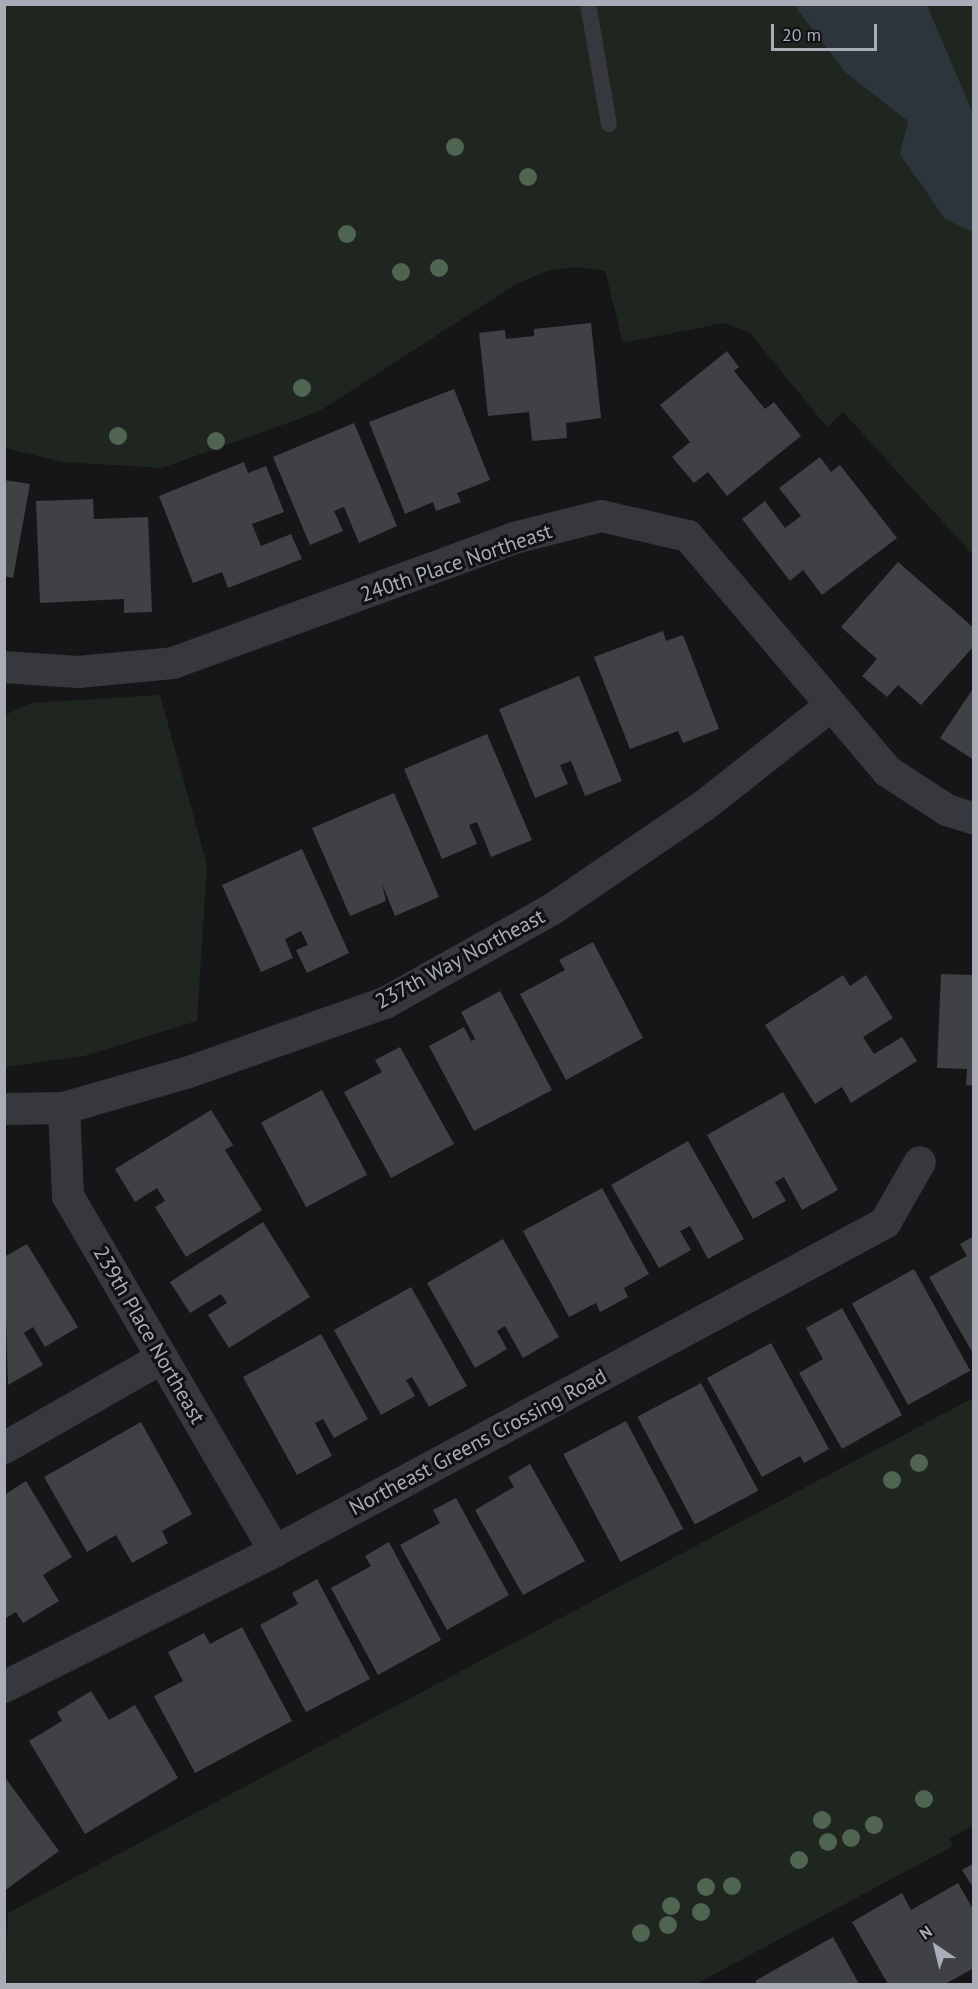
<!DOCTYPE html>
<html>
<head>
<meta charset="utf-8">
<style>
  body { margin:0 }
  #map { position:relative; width:978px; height:1989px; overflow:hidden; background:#161618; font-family:"PT Sans",sans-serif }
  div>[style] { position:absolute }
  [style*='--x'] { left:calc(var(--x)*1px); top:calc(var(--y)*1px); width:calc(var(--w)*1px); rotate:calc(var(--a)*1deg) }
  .green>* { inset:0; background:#1e261f }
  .water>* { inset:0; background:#2c353c }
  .building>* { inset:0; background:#404145; transform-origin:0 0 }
  .service>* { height:16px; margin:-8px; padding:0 8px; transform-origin:8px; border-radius:8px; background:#37383d }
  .minor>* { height:32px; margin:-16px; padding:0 16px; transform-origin:16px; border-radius:16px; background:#37383d }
  .trees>* { width:18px; height:18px; margin:-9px; border-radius:50%; background:#506452 }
  span { translate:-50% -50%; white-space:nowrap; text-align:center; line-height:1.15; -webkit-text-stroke:6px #111113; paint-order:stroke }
  .street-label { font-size:21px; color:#a8adb8 }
  .frame { position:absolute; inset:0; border:6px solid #a8adb8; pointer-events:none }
  .north { position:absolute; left:906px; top:1917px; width:60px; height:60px; -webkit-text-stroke:4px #111113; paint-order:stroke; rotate:325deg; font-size:16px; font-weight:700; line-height:24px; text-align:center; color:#a8adb8 }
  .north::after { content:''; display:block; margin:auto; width:21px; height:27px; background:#a8adb8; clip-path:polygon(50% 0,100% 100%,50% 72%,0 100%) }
  .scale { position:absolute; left:771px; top:24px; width:106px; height:27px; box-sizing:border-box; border:3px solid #a8adb8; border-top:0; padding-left:8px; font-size:18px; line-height:21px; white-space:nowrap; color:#a8adb8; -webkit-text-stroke:4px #111113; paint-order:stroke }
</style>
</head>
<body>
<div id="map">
  <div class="green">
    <i style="clip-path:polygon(4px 5px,973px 5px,973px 555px,843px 412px,827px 427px,750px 333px,724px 323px,623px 343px,605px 271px,576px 267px,547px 271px,516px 284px,318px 412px,162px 468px,63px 462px,5px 448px)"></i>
    <i style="clip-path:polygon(160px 695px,207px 865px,197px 1021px,84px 1056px,5px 1067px,5px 715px,31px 703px)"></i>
    <i style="clip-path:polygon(973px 1398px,974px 1825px,949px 1839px,953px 1846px,696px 1984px,5px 1984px,8px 1913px)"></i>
  </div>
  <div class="water">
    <i style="clip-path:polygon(794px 5px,927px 5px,973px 114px,973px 232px,945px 219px,900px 154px,908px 121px,846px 73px)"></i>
  </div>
  <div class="building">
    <i style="clip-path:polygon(591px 323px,601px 418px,566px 423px,567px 438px,532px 441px,529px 412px,488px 416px,479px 333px,505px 330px,506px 339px,534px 336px,534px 329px)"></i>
    <i style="clip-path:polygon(727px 351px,739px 367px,734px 371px,765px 409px,774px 402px,801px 436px,727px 496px,708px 472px,694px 483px,672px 457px,690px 442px,660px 405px)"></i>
    <i style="clip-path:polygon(454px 389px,490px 480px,457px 493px,461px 502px,436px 511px,433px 502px,405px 514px,369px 422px)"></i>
    <i style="clip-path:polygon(354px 423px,397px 526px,359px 543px,344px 507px,334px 511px,343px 531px,310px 545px,273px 457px)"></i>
    <i style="clip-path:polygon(820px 457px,831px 472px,840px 465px,897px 538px,822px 595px,803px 570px,790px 581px,742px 519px,765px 501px,785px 528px,801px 516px,779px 488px)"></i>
    <i style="clip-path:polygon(244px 462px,248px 473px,266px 466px,284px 512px,252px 524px,261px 546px,291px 534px,302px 559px,228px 588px,222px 572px,193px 583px,159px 496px)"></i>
    <i style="clip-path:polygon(4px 480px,30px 484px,13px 578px,4px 576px)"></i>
    <i style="clip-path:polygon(93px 499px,94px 519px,148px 517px,152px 612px,124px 613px,124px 599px,40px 603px,36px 501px)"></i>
    <i style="clip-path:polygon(898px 562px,974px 628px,974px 646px,921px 705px,898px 685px,887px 697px,862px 676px,877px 659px,841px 627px)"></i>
    <i style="clip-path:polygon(663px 631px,666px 641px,683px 635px,719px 729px,683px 743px,678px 731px,630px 749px,594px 657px)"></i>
    <i style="clip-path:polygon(579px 676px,622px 781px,585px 796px,571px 761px,560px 765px,568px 784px,535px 798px,499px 709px)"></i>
    <i style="clip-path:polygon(974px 687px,974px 760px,940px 738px)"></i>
    <i style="clip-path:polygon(487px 734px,532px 840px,491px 857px,477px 822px,469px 825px,477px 844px,442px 859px,404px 769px)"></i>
    <i style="clip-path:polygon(394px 793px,439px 897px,395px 916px,382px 884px,386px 901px,350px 916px,312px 828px)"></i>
    <i style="clip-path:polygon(302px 849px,349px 953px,307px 973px,296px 950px,308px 945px,301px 931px,285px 939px,293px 958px,261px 972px,222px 885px)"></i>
    <i style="clip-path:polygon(593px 942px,643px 1038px,566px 1080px,520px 994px,565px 970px,559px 960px)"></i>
    <i style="clip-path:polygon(941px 974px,974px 975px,974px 1086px,966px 1085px,967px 1069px,937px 1068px)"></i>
    <i style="clip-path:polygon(843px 975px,850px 986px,866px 975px,893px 1018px,863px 1037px,874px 1054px,902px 1037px,917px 1061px,851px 1103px,842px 1087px,815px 1104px,765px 1025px)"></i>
    <i style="clip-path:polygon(500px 991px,552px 1090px,474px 1131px,429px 1046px,464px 1027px,471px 1041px,475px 1039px,461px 1012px)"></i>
    <i style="clip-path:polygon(400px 1047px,454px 1144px,391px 1178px,344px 1092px,382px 1072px,375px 1060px)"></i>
    <i style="left:322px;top:1090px;width:96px;height:69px;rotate:62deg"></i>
    <i style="clip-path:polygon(783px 1092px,838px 1190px,802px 1210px,784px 1177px,775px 1182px,786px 1201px,753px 1219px,707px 1135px)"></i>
    <i style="clip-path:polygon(211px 1110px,233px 1145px,225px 1150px,262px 1210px,186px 1257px,155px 1207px,165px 1201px,157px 1188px,135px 1202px,115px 1169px)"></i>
    <i style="clip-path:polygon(688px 1141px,744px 1239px,708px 1259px,690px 1226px,680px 1231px,691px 1250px,659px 1268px,611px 1185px)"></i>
    <i style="clip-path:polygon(602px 1188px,649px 1274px,624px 1288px,628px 1297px,600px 1312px,596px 1303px,569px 1317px,523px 1231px)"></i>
    <i style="clip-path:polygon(263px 1222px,310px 1297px,229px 1348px,208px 1315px,227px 1303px,221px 1294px,190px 1313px,170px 1282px)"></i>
    <i style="clip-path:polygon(974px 1236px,974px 1355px,929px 1277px,967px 1256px,960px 1244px)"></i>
    <i style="clip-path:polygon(503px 1239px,559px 1337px,523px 1358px,505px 1326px,497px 1331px,507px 1349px,475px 1368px,427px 1283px)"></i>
    <i style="clip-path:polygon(27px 1244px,78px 1327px,45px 1347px,33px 1327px,24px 1333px,43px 1365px,8px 1385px,4px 1257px)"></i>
    <i style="left:914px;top:1269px;width:116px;height:71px;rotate:61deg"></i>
    <i style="clip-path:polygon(411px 1287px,467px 1386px,429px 1407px,412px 1377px,406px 1380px,415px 1396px,381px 1415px,334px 1330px)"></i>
    <i style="clip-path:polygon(842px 1308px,902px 1415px,842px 1449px,799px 1373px,823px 1359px,806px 1328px)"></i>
    <i style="clip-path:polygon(321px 1334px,368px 1419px,334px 1438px,323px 1419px,315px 1423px,332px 1456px,297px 1475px,243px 1377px)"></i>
    <i style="clip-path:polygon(771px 1343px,829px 1449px,804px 1463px,800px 1456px,762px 1477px,707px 1378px)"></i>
    <i style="left:701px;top:1383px;width:122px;height:72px;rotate:62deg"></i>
    <i style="left:626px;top:1421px;width:122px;height:71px;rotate:62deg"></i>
    <i style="clip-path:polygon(141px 1422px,192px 1514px,162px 1531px,168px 1543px,132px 1563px,116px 1535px,87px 1552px,44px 1477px)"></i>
    <i style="clip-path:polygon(530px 1464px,585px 1561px,523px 1595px,475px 1510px,514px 1487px,508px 1477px)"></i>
    <i style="clip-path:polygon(26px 1481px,72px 1557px,43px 1575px,59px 1601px,23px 1623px,16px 1612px,4px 1619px,4px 1495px)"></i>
    <i style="clip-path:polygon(456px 1498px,509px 1595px,447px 1630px,400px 1545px,440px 1523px,433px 1510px)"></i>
    <i style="clip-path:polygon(389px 1542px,441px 1640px,378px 1675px,331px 1588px,371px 1566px,365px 1556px)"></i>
    <i style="clip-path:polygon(317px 1579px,370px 1679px,306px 1712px,260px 1625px,298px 1604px,292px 1593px)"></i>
    <i style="clip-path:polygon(242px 1627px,292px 1721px,195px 1773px,154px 1696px,183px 1681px,168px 1652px,204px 1633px,210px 1644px)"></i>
    <i style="clip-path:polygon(91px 1691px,109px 1720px,135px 1705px,178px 1778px,85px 1834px,29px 1741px,62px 1721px,57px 1712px)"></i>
    <i style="clip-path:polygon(4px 1776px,59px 1851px,4px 1891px)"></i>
    <i style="clip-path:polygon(974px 1863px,974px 1889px,962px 1870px)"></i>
    <i style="clip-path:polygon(958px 1883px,974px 1911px,974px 1968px,945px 1984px,888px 1984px,852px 1922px,902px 1893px,911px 1910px)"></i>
    <i style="clip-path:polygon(833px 1937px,859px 1984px,757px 1984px,755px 1981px)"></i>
  </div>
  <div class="service">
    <i style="--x:588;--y:4;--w:122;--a:80.1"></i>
  </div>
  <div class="minor">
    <i style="--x:4;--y:667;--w:74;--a:3.9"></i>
    <i style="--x:78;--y:672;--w:95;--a:-5.4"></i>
    <i style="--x:173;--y:663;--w:363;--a:-20.1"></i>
    <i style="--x:514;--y:538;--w:90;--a:-14.2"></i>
    <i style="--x:601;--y:516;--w:89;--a:12.9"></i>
    <i style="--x:688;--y:536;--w:308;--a:49.7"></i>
    <i style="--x:887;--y:771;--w:72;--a:33"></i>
    <i style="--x:947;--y:810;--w:28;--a:18"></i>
    <i style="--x:64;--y:1108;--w:88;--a:87.4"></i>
    <i style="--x:68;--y:1196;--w:411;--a:59.8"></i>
    <i style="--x:4;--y:1109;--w:60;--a:-1"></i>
    <i style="--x:64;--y:1108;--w:127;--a:-16"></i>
    <i style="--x:186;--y:1073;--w:211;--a:-19.4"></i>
    <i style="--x:385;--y:1003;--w:190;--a:-29.3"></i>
    <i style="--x:551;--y:910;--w:186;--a:-34.3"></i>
    <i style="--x:705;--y:805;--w:158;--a:-38.3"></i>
    <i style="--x:4;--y:1448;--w:182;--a:-29.7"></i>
    <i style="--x:4;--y:1687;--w:303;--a:-26.6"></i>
    <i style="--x:275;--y:1551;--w:693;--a:-28.27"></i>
    <i style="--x:885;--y:1223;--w:70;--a:-60.2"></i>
  </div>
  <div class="trees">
    <i style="left:455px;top:147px"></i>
    <i style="left:528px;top:177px"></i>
    <i style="left:347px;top:234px"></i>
    <i style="left:439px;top:268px"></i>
    <i style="left:401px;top:272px"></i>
    <i style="left:302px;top:388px"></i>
    <i style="left:118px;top:436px"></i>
    <i style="left:216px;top:441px"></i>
    <i style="left:919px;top:1463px"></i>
    <i style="left:892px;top:1480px"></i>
    <i style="left:924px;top:1799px"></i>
    <i style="left:822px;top:1820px"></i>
    <i style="left:874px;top:1825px"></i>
    <i style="left:851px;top:1838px"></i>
    <i style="left:828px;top:1842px"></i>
    <i style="left:799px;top:1860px"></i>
    <i style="left:732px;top:1886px"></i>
    <i style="left:706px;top:1887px"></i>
    <i style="left:671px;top:1906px"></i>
    <i style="left:701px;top:1912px"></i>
    <i style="left:668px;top:1925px"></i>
    <i style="left:641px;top:1933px"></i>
  </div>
  <div class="street-label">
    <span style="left:456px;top:563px;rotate:-19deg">240th Place Northeast</span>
    <span style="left:460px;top:959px;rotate:-28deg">237th Way Northeast</span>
    <span style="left:149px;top:1335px;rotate:60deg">239th Place Northeast</span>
    <span style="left:478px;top:1442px;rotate:-28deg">Northeast Greens Crossing Road</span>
  </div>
  <div class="frame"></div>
  <div class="north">N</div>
  <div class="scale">20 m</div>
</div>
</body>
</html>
